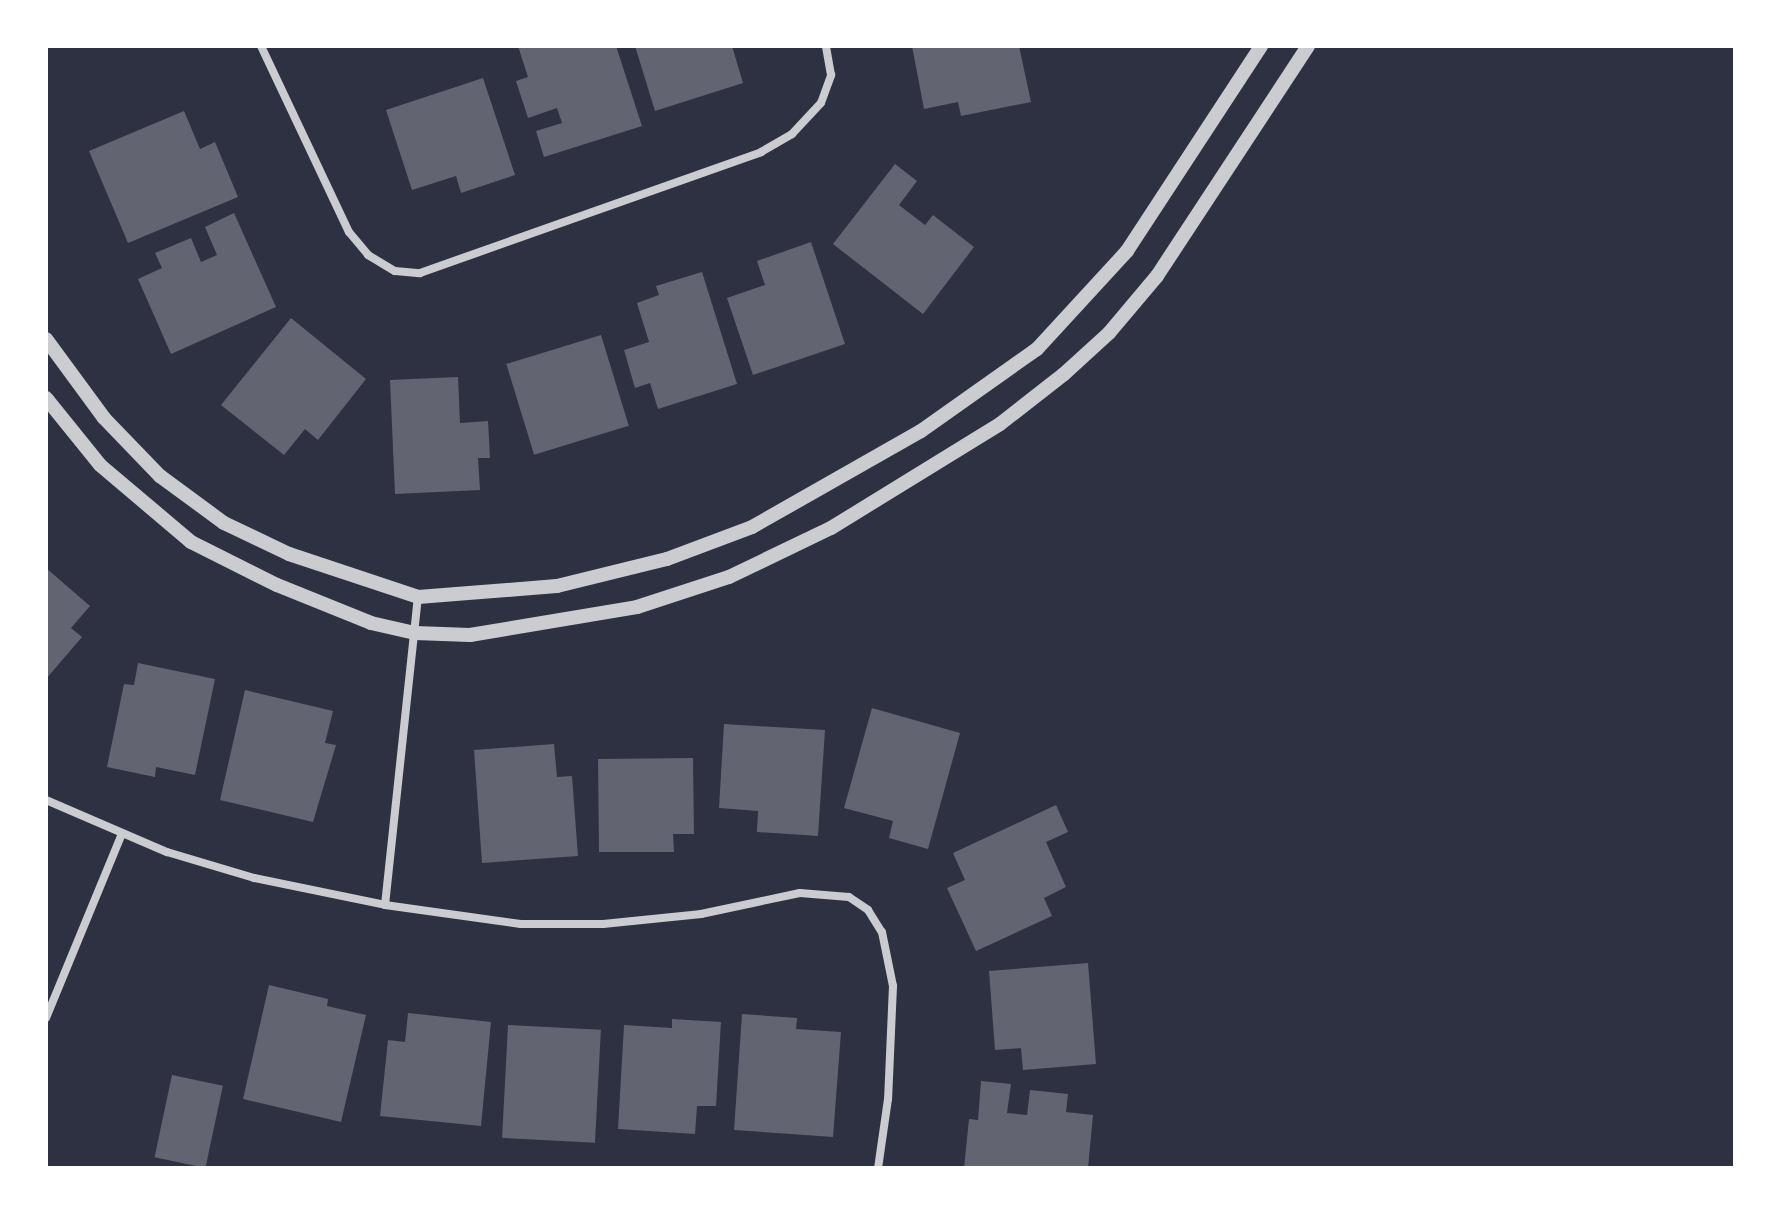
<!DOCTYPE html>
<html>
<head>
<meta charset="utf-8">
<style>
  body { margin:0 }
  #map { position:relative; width:1781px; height:1214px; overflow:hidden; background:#2d3142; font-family:"Public Sans",sans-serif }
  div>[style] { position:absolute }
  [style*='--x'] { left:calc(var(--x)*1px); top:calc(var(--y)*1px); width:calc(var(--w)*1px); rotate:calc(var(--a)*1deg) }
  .building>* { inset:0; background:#626471; transform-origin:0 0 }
  .minor>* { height:8px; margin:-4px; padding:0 4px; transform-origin:4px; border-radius:4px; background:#caccd0 }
  .tertiary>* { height:14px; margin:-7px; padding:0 7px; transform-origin:7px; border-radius:7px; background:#caccd0 }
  span { translate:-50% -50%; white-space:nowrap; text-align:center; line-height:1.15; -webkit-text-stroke:6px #fff; paint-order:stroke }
  .frame { position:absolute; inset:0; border:48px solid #fff; pointer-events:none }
</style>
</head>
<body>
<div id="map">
  <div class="building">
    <i style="clip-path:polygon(518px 46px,616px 46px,642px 126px,544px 157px,536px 131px,562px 123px,557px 108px,528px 118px,516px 81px,528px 77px)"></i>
    <i style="clip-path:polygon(635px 46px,732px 46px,743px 83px,655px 111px)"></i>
    <i style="clip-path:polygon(912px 46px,1019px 46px,1031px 102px,961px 116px,958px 102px,924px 109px)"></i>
    <i style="clip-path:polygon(483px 78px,515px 175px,461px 193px,456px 176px,412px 190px,386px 110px)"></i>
    <i style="clip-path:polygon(184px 111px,200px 149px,215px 142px,238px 197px,128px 243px,89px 151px)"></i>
    <i style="clip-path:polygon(895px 164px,917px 181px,899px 205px,925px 225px,933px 215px,974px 247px,923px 314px,833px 244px)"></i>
    <i style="clip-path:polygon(234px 213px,276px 307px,171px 354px,138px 279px,162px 268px,155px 253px,191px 238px,201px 262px,217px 255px,205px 227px)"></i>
    <i style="clip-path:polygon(811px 242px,845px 344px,753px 375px,727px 298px,765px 285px,757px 261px)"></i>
    <i style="clip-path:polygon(702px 272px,737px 384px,658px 409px,650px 383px,635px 388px,624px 350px,649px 342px,637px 303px,659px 295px,656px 286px)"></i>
    <i style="clip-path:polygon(291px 318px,366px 379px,318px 440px,305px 429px,284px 455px,221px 405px)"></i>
    <i style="left:601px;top:335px;width:95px;height:99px;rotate:73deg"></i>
    <i style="clip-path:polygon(458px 377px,460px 423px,488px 421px,490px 458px,478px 458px,480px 490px,395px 494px,390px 380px)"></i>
    <i style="clip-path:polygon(46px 568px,90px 606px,71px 628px,82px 637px,46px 679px)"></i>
    <i style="clip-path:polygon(138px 663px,215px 679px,195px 775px,156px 767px,155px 777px,107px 767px,124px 684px,134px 685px)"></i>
    <i style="clip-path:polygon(245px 690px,333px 711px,325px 743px,336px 745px,313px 822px,220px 800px)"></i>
    <i style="clip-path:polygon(872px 708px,960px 733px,928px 849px,889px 838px,893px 821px,844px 808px)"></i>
    <i style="clip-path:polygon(724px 724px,825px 730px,818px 836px,757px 832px,758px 811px,719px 808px)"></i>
    <i style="clip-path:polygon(554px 744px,557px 777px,572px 776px,578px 856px,482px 863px,474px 750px)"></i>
    <i style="clip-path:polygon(693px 758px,694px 834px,673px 834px,674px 852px,599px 852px,598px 759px)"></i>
    <i style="clip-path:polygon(1056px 805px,1068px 832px,1046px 842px,1066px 887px,1044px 898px,1052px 916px,976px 951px,947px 888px,965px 880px,953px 853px)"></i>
    <i style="clip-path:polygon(1088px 963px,1096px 1064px,1023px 1070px,1021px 1048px,995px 1050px,989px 971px)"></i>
    <i style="clip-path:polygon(269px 985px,328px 999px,327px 1006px,366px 1015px,341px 1122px,243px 1099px)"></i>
    <i style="clip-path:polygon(408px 1013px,491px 1022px,481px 1126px,380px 1116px,388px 1040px,405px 1042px)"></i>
    <i style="clip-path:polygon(742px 1014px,797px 1018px,796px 1029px,841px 1032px,833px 1137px,734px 1130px)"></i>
    <i style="clip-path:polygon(672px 1019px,721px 1022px,716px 1106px,697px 1106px,695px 1134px,618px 1129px,624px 1025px,672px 1028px)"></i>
    <i style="left:508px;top:1025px;width:93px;height:113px;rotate:3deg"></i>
    <i style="left:172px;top:1075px;width:52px;height:84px;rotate:12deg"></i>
    <i style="clip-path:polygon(981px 1081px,1011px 1084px,1007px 1113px,1027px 1115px,1030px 1090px,1068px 1094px,1066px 1112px,1093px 1115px,1088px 1168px,964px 1168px,969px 1119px,978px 1120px)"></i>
  </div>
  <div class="minor">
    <i style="--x:261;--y:46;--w:206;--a:64.7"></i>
    <i style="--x:349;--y:232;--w:30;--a:50"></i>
    <i style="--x:368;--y:255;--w:31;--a:31"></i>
    <i style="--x:395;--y:271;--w:25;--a:5"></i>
    <i style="--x:420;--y:273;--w:362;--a:-19.5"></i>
    <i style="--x:761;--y:152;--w:36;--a:-30"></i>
    <i style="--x:792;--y:134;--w:42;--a:-46.9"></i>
    <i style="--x:821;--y:103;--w:30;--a:-70"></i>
    <i style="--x:831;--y:75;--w:29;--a:-100"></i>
    <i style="--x:46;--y:800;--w:132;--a:23.3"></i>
    <i style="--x:167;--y:852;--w:91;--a:16.6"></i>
    <i style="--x:254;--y:878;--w:134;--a:11.6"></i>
    <i style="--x:385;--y:905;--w:137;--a:8"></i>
    <i style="--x:521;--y:924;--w:82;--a:0"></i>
    <i style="--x:603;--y:924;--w:99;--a:-5.8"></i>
    <i style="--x:701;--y:914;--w:101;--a:-12"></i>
    <i style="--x:800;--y:893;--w:49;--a:4.7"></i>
    <i style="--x:849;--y:897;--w:23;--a:34"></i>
    <i style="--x:868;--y:910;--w:26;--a:58"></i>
    <i style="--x:882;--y:932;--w:55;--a:78.5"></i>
    <i style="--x:893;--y:986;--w:113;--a:92.5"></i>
    <i style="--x:888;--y:1099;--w:70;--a:98.2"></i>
    <i style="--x:385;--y:905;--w:310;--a:-83.9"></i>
    <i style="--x:46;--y:1018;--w:199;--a:-67.6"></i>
  </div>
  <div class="tertiary">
    <i style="--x:46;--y:339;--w:98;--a:53.7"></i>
    <i style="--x:104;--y:418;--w:81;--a:46"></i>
    <i style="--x:160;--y:476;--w:79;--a:36.3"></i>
    <i style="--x:224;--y:523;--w:72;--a:25.5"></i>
    <i style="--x:289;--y:554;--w:136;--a:18.4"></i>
    <i style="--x:418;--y:597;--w:139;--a:-4.5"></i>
    <i style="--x:557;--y:586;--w:113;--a:-13.8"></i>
    <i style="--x:667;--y:559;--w:91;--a:-20.6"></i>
    <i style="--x:752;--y:527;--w:194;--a:-29.6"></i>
    <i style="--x:921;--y:431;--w:142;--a:-35.3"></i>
    <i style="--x:1037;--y:349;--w:133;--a:-47.4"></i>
    <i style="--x:1127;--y:251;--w:245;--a:-56.8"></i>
    <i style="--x:46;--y:398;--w:86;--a:51.1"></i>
    <i style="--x:100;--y:465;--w:119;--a:40.2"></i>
    <i style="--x:191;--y:542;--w:96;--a:26.6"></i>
    <i style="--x:277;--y:585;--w:101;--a:22"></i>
    <i style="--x:371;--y:623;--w:45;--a:12.8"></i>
    <i style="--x:415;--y:633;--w:55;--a:2.1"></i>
    <i style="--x:470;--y:635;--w:169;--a:-9.5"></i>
    <i style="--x:637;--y:607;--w:97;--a:-18.1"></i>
    <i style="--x:729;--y:577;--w:113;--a:-25.7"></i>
    <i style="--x:831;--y:528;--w:198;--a:-31.6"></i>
    <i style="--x:1000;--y:424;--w:81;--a:-38"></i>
    <i style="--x:1064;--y:374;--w:61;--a:-42.3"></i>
    <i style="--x:1109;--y:333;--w:75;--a:-49.9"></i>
    <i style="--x:1157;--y:276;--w:275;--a:-56.7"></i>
  </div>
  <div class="frame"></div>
</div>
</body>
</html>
